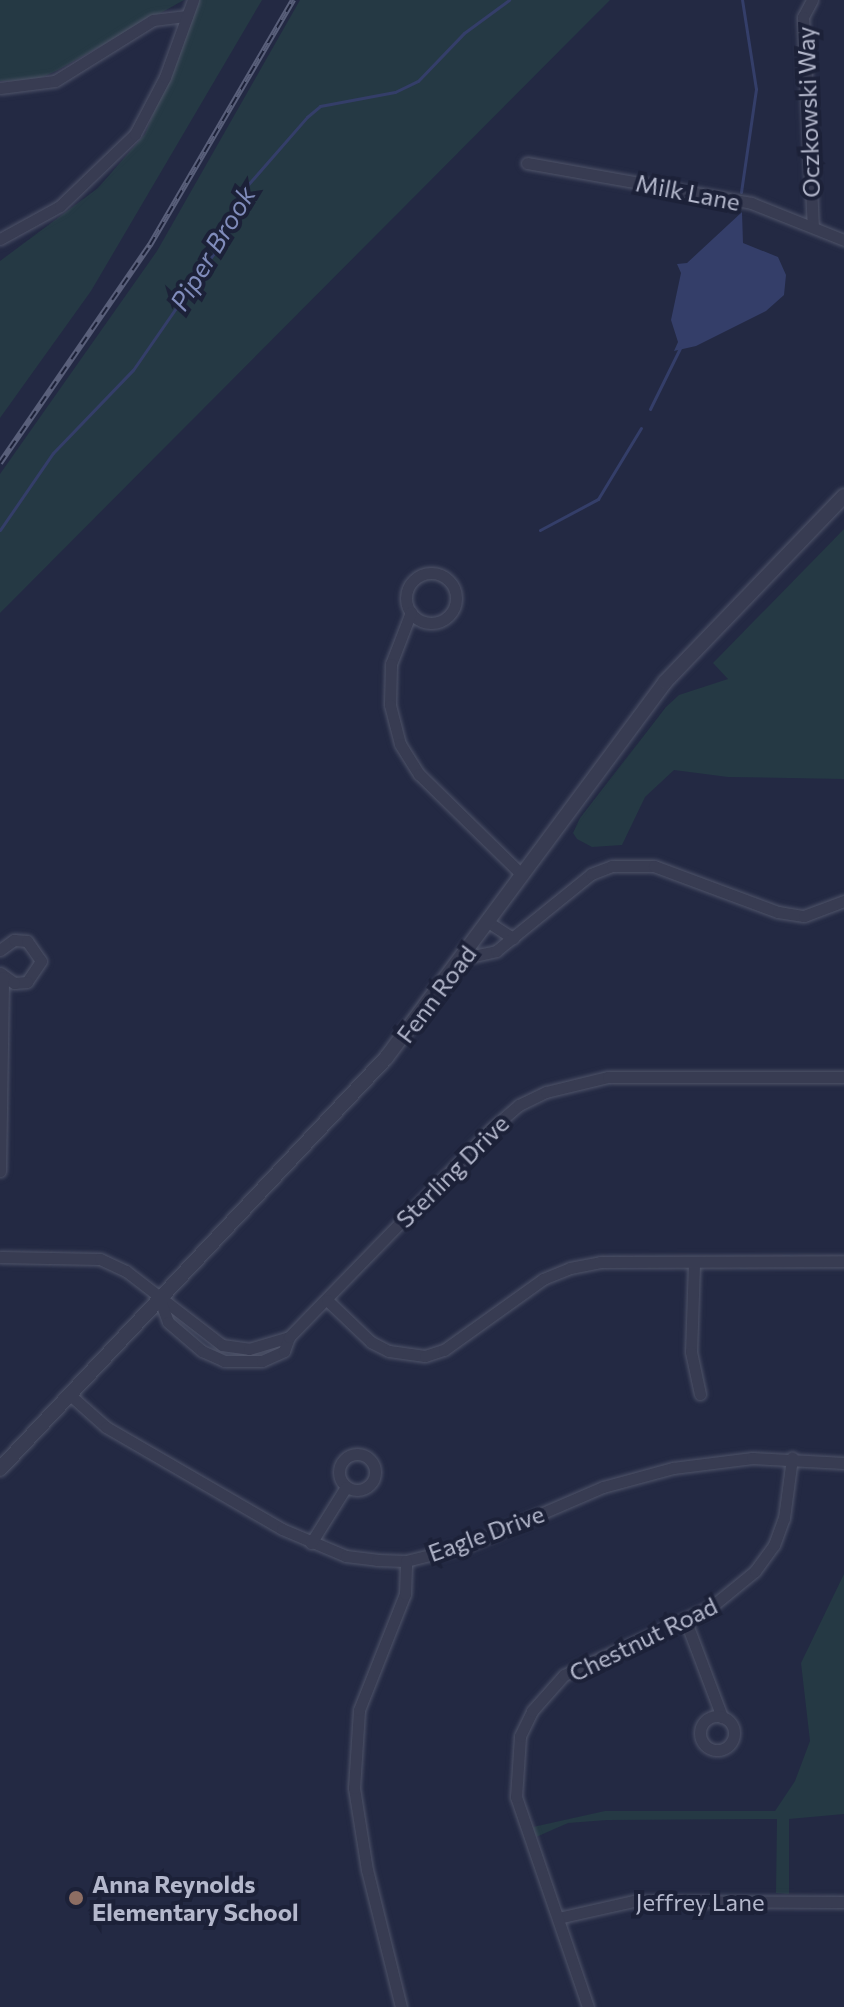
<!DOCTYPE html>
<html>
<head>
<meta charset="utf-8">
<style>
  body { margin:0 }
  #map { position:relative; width:844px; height:2007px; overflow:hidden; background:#232943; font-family:Commissioner,sans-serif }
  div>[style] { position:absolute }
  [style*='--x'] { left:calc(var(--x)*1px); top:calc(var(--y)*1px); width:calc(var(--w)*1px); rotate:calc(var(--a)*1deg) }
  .green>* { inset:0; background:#253944 }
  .water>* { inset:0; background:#343e69 }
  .stream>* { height:3px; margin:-1.5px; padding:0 1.5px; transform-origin:1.5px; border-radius:1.5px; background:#343e69 }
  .roads { filter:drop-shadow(0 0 2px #4f5469) drop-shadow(0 0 2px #4f5469) }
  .minor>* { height:11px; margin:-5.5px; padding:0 5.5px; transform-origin:5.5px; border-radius:5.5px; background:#383c52 }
  .minor>.ring { margin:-5.5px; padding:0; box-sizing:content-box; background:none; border:11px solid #383c52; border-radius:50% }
  .tertiary>* { height:14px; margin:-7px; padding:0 7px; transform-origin:7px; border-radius:7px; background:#383c52 }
  .rail>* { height:6px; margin-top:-3px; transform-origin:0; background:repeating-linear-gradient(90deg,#1c2138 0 9px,#595f7a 0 18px); box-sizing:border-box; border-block:2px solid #595f7a }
  .dots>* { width:22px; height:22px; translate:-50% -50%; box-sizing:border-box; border:4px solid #1c2138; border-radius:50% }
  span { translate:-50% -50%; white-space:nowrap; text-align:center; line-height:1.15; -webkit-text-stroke:8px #1c2138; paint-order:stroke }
  .street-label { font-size:24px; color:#b4b8cc }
  .poi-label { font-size:24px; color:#b4b8cc; font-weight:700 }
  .left { translate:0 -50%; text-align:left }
  .water-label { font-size:26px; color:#808cbb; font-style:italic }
</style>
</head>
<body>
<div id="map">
  <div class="green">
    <i style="clip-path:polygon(0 0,184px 0,56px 71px,36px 80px,0 81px)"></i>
    <i style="clip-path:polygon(199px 0,262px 0,91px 291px,0 418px,0 261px,98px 188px,145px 134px)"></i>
    <i style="clip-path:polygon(300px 0,610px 0,0 613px,0 474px,157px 251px)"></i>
    <i style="clip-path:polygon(844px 529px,844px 779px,728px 777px,674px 770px,645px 797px,622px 845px,592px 847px,577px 839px,573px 833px,580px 818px,666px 707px,679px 695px,728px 679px,713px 663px)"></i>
    <i style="clip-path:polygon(844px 1574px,844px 1814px,789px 1819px,789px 1894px,776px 1893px,777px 1819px,607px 1820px,568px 1823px,536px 1837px,533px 1827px,605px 1811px,775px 1811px,795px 1781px,810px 1741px,801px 1663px)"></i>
  </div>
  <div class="water">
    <i style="clip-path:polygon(742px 212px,743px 243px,778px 257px,786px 275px,784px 295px,766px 311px,696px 346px,674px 351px,678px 342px,671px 320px,681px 273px,677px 264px,687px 263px)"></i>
  </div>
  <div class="stream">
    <i style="--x:741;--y:192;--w:104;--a:-81.7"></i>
    <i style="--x:756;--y:89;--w:90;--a:-98.9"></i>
    <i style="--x:650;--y:409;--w:68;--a:-63.8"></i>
    <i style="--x:0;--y:530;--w:93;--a:-55.5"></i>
    <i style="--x:53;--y:453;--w:115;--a:-46.1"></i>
    <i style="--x:133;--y:370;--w:151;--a:-55.3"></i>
    <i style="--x:219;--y:246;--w:55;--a:-68.6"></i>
    <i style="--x:239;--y:195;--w:103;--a:-48.9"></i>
    <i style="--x:307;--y:117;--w:17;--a:-40"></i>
    <i style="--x:320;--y:106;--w:76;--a:-10.6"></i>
    <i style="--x:395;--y:92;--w:25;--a:-26"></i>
    <i style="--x:418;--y:81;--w:66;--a:-46.2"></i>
    <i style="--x:464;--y:33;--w:56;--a:-36.3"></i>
    <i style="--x:540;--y:530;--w:66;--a:-28.1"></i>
    <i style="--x:598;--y:499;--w:83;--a:-58.8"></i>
  </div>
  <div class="roads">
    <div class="minor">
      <i style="--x:812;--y:0;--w:19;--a:118"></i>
      <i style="--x:803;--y:17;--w:209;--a:87.3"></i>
      <i style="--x:0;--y:88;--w:55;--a:-7.3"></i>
      <i style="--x:55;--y:81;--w:115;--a:-31.9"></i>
      <i style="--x:153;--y:20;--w:34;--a:-7"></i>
      <i style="--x:527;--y:163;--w:228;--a:10.1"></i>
      <i style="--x:751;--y:203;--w:100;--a:21.7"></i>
      <i style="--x:0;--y:239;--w:68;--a:-28.8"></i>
      <i style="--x:60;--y:206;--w:104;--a:-43.8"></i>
      <i style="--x:135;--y:134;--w:64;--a:-62.2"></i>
      <i style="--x:165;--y:77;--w:82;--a:-70"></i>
      <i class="ring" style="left:406px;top:573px;width:39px;height:39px"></i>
      <i style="--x:411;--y:612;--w:56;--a:111"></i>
      <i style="--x:391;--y:664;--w:41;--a:91.4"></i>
      <i style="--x:390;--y:705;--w:40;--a:75.6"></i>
      <i style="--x:400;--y:744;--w:36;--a:58"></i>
      <i style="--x:419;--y:774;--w:143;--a:44.4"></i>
      <i style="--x:488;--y:922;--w:30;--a:33"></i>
      <i style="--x:0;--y:950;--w:17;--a:-36"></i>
      <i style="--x:14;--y:940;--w:13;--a:4"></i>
      <i style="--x:27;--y:941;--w:24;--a:55"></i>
      <i style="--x:41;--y:961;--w:25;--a:124"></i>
      <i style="--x:27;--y:982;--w:13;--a:176"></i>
      <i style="--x:14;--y:983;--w:17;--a:-144"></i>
      <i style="--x:464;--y:958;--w:33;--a:-12"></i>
      <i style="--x:496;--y:951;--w:122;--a:-39"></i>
      <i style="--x:591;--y:874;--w:22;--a:-21"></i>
      <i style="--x:612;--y:866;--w:42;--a:0"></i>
      <i style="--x:654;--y:866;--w:132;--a:20.4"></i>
      <i style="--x:778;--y:912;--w:26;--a:9"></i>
      <i style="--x:804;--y:916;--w:43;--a:-20.6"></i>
      <i style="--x:0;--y:1171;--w:194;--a:-89.1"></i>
      <i style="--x:0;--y:1257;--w:100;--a:1.1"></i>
      <i style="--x:100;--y:1259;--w:29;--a:25"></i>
      <i style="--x:126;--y:1271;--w:121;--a:37.6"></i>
      <i style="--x:222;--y:1345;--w:27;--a:8"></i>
      <i style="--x:249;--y:1349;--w:42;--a:-16.7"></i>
      <i style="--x:694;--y:1263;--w:89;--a:91.9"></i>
      <i style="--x:691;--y:1352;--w:43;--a:77.9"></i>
      <i style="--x:160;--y:1300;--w:23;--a:70"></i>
      <i style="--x:168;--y:1322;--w:45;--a:40.5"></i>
      <i style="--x:202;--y:1351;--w:24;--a:24"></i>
      <i style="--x:224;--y:1361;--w:38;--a:0"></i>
      <i style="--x:262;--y:1361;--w:24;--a:-24"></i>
      <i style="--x:284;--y:1351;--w:15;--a:-70"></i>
      <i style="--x:289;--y:1337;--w:289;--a:-45.8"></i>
      <i style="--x:490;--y:1130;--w:38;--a:-41"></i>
      <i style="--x:519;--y:1105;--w:30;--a:-26"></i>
      <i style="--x:546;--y:1092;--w:64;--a:-13.6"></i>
      <i style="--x:608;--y:1077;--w:236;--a:0"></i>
      <i style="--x:327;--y:1300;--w:61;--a:43.7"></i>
      <i style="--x:371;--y:1342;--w:20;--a:27"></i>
      <i style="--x:389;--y:1351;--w:36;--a:8"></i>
      <i style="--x:425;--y:1356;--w:20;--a:-18"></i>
      <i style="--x:444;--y:1350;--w:122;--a:-35.6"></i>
      <i style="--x:543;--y:1279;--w:29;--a:-22"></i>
      <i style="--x:570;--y:1268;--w:31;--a:-11"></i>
      <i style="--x:600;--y:1262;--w:244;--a:-0.2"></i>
      <i style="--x:70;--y:1395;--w:48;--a:41.6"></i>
      <i style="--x:106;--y:1427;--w:203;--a:30.1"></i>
      <i style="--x:282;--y:1529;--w:69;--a:22.9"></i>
      <i style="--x:346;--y:1556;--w:31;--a:7"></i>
      <i style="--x:377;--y:1560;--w:29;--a:2"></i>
      <i style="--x:406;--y:1561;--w:62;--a:-14"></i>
      <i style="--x:466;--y:1546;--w:149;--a:-23.3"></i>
      <i style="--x:603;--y:1487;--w:73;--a:-15.2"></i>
      <i style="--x:673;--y:1468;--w:80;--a:-7.2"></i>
      <i style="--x:752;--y:1458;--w:92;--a:3.1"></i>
      <i class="ring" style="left:339px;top:1454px;width:25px;height:25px"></i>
      <i style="--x:311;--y:1543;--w:66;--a:-58"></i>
      <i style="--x:685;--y:1619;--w:105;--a:69.3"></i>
      <i class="ring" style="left:700px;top:1716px;width:23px;height:23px"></i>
      <i style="--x:558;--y:1918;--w:78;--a:-12.6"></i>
      <i style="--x:634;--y:1901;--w:210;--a:0.3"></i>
      <i style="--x:401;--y:2007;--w:141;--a:-103.9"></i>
      <i style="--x:367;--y:1870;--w:83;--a:-99"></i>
      <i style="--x:354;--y:1788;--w:78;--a:-86.3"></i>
      <i style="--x:359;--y:1710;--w:125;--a:-68.4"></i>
      <i style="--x:405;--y:1594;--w:33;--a:-88"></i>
      <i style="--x:588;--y:2007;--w:222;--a:-108.9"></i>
      <i style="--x:516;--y:1797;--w:61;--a:-86.2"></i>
      <i style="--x:520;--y:1736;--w:28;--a:-64"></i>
      <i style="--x:532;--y:1711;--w:48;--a:-48.4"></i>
      <i style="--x:564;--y:1675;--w:162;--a:-24.8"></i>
      <i style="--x:711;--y:1607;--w:57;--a:-39.3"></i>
      <i style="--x:755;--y:1571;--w:32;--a:-54"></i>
      <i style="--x:774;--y:1545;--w:29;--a:-70"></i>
      <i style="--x:784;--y:1518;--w:61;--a:-82.4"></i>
    </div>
    <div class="tertiary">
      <i style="--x:0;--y:1469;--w:564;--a:-46.8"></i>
      <i style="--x:386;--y:1058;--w:468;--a:-53.4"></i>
      <i style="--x:665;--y:682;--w:258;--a:-46.1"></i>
    </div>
  </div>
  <div class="rail">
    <i style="--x:0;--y:463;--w:265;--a:-55.5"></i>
    <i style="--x:150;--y:245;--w:284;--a:-59.7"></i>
  </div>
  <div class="dots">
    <i style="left:76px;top:1898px;background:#8d6e63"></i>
  </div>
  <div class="street-label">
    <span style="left:808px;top:112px;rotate:-92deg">Oczkowski Way</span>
    <span style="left:688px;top:192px;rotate:11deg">Milk Lane</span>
    <span style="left:436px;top:994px;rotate:-53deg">Fenn Road</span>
    <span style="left:452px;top:1171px;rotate:-45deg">Sterling Drive</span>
    <span style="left:486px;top:1533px;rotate:-20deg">Eagle Drive</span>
    <span style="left:643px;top:1639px;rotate:-26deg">Chestnut Road</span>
    <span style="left:700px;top:1902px">Jeffrey Lane</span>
  </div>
  <div class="poi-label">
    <span class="left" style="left:92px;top:1898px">Anna Reynolds<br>Elementary School</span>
  </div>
  <div class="water-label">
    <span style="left:212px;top:248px;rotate:-59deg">Piper Brook</span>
  </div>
</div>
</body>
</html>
